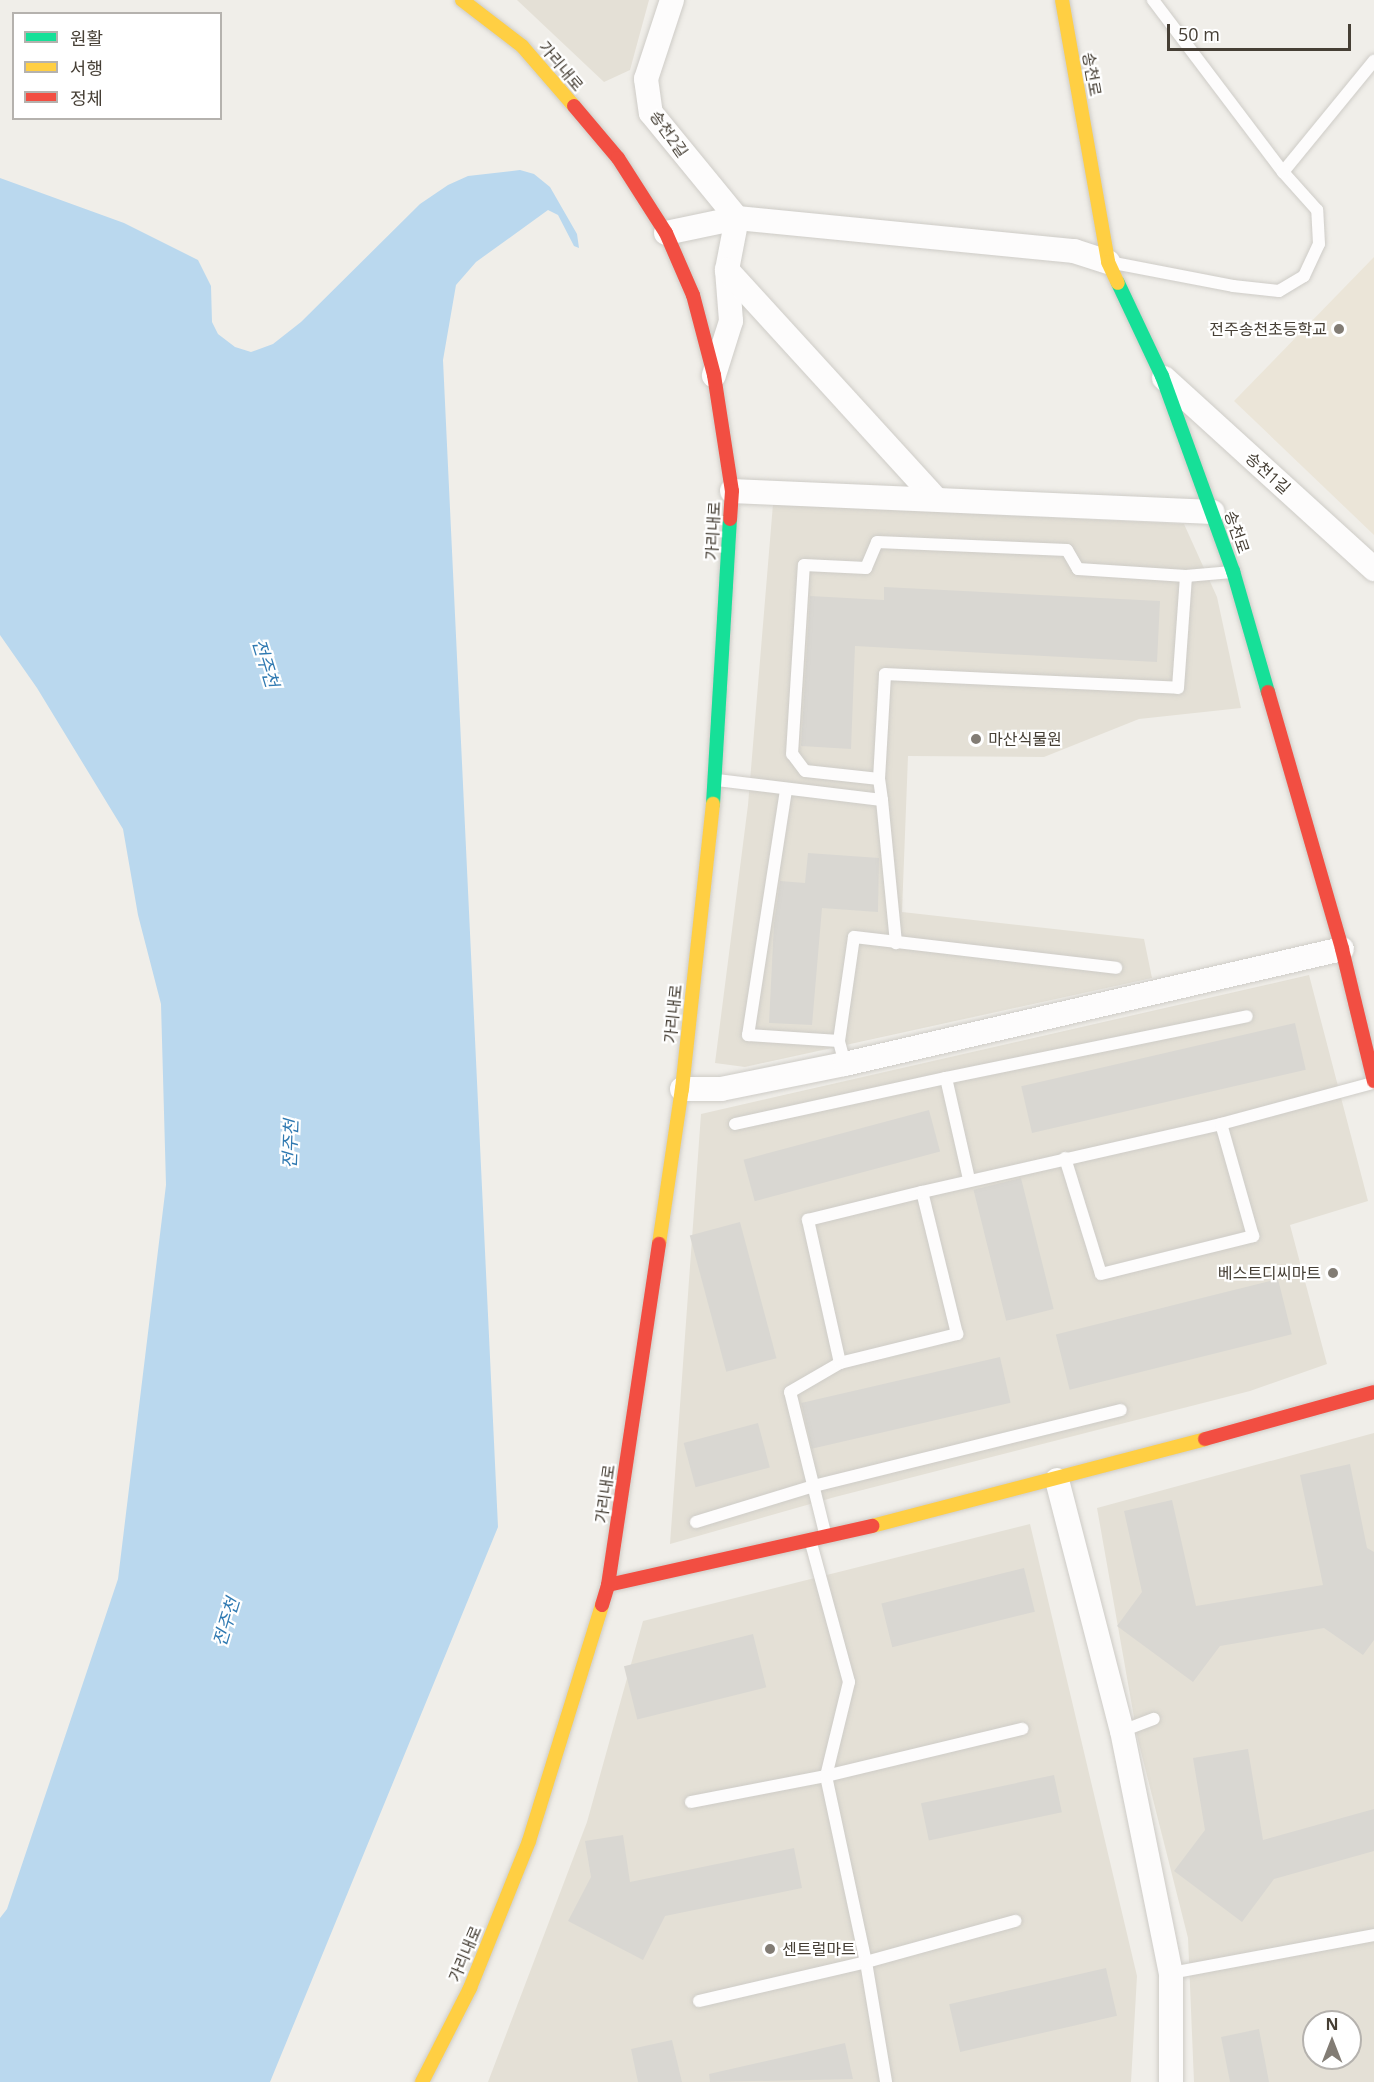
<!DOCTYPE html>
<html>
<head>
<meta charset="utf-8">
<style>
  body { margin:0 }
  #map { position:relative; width:1374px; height:2082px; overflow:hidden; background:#f0eee9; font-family:"Open Sans","Noto Sans KR",sans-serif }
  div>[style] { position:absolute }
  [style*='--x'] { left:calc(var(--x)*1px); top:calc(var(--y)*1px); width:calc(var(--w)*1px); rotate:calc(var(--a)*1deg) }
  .residential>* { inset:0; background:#e4e0d6 }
  .education>* { inset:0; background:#ebe5d8 }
  .water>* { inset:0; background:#bad8ee }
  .building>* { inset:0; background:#d9d7d2; transform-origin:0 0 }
  .roads { filter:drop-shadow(0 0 2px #ceccc7) drop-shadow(0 0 2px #ceccc7) }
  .lane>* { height:12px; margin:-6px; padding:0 6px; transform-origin:6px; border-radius:6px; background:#fdfcfc }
  .street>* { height:24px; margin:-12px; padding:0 12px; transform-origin:12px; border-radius:12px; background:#fdfcfc }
  .fast>* { height:14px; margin:-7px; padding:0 7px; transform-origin:7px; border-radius:7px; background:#16e098 }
  .slow>* { height:14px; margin:-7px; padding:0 7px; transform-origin:7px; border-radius:7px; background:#ffcf43 }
  .jam>* { height:14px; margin:-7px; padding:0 7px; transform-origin:7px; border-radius:7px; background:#f24e42 }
  .dots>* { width:16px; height:16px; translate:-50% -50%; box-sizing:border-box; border:3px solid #fff; border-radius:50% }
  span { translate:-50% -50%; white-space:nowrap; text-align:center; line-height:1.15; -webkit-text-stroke:4.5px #fff; paint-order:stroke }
  .street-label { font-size:16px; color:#463f35 }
  .poi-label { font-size:16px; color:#463f35 }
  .right { translate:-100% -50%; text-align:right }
  .left { translate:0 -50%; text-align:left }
  .water-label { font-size:18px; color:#2f79b1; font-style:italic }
  .legend { position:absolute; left:12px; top:12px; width:210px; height:108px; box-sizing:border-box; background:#fff; border:2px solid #b5b2ae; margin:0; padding:8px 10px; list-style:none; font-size:18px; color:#463f35 }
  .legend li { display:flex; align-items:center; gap:12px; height:30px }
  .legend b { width:30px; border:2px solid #b5b2ae }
  .north { position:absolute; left:1302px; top:2010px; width:60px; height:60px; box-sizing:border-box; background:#fff; border:2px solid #b5b2ae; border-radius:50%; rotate:0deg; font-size:16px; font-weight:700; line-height:24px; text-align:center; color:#463f35 }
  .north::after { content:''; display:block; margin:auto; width:21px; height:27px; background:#827c74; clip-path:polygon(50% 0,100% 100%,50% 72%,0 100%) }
  .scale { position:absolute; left:1167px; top:24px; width:184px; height:27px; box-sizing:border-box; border:3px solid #463f35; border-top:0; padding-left:8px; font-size:18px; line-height:21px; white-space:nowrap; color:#463f35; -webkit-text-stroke:4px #fff; paint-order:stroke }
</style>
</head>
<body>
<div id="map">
  <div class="residential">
    <i style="clip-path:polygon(517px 0,649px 0,630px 70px,604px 82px)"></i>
    <i style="clip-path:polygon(773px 504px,1184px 524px,1217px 597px,1241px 708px,1139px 719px,1044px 757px,908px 756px,902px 912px,1144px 939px,1152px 978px,745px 1067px,715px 1063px,748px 805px)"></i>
    <i style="clip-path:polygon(1309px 975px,1368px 1201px,1290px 1225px,1327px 1364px,1250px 1391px,835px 1497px,670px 1544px,701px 1114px)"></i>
    <i style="clip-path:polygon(evenodd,1374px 1433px,1374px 2082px,1194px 2082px,1188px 1938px,1138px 1740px,1097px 1508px,1374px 1433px,1314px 2022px,1350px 2022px,1350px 2058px,1314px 2058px,1314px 2022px)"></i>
    <i style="clip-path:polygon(1030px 1524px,1137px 1976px,1131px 2082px,488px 2082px,587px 1822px,643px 1621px)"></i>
  </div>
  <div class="education">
    <i style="clip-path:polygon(1374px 257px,1374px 535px,1234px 401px)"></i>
  </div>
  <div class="water">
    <i style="clip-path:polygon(520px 170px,534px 174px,550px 187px,577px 234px,579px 248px,574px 246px,558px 215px,548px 210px,476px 262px,456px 285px,443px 360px,498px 1527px,270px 2082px,0 2082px,0 1918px,7px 1909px,118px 1579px,166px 1185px,161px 1004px,138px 915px,123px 829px,37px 688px,0 635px,0 178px,124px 223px,198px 260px,211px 286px,212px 322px,218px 334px,235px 347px,251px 352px,273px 344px,301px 322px,420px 204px,448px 185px,468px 176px)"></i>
  </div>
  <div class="building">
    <i style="clip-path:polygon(884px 587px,1160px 601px,1157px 662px,855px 646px,851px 749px,801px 746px,810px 596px,884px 600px)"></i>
    <i style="clip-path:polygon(808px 853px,879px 858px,878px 912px,822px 908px,812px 1025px,769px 1023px,774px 924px,780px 881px,805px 883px)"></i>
    <i style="left:1295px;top:1023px;width:48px;height:281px;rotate:77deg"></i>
    <i style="left:929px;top:1110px;width:43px;height:192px;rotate:75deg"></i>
    <i style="left:1021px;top:1178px;width:135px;height:49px;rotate:76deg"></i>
    <i style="left:740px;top:1222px;width:141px;height:52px;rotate:75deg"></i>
    <i style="left:1278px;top:1279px;width:57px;height:229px;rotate:76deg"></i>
    <i style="left:1000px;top:1357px;width:47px;height:204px;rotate:77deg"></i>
    <i style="left:758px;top:1423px;width:46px;height:77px;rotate:75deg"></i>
    <i style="clip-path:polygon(1350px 1464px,1367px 1548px,1374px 1552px,1374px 1640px,1363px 1655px,1324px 1628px,1220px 1646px,1193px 1682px,1117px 1626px,1142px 1592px,1124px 1511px,1172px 1500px,1196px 1606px,1323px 1585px,1300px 1475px)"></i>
    <i style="left:1024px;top:1568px;width:45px;height:147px;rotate:76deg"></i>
    <i style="left:753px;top:1634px;width:55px;height:133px;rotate:76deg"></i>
    <i style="clip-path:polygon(1248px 1749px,1263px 1840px,1374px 1809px,1374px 1851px,1274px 1879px,1242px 1922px,1174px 1871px,1205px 1830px,1193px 1758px)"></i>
    <i style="left:1054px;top:1775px;width:38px;height:136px;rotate:78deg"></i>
    <i style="clip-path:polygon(623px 1835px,630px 1882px,794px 1848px,802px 1888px,665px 1916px,643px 1960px,568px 1921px,591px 1877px,585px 1841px)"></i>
    <i style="left:1106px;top:1968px;width:49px;height:161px;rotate:77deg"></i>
    <i style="clip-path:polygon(1259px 2029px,1269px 2082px,1230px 2082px,1221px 2037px)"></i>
    <i style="clip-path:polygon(672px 2040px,682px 2082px,638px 2082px,631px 2049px)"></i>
    <i style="clip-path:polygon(845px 2043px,853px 2079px,710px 2082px,709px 2074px)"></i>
  </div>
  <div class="roads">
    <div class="lane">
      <i style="--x:1283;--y:172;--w:144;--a:-50.7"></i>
      <i style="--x:1114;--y:263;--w:121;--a:10.9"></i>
      <i style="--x:1233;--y:286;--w:46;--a:6.2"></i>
      <i style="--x:1279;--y:291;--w:29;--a:-31"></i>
      <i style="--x:1304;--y:276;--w:35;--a:-65"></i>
      <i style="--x:1319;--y:244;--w:34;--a:-93"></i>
      <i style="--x:1317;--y:210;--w:51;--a:-131.8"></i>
      <i style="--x:1283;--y:172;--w:216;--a:-127.1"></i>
      <i style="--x:879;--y:779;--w:74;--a:-173.8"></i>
      <i style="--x:805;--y:771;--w:21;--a:-127"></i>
      <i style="--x:792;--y:754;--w:189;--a:-86.4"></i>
      <i style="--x:804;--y:565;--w:62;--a:2.8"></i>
      <i style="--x:866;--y:568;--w:28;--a:-67"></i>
      <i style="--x:877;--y:542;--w:190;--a:2.4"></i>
      <i style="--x:1067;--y:550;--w:22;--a:60"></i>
      <i style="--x:1078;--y:569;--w:108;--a:3.7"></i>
      <i style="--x:1186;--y:576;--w:46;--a:-5"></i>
      <i style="--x:717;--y:780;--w:166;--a:6.9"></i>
      <i style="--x:882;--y:800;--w:21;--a:-98"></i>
      <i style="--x:879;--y:779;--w:105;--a:-86.7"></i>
      <i style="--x:885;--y:674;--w:293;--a:2.7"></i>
      <i style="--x:1178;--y:688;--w:112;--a:-85.9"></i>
      <i style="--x:786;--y:790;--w:248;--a:98.8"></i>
      <i style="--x:748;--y:1035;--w:91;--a:3.8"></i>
      <i style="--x:882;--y:800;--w:144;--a:84.4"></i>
      <i style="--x:845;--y:1064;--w:24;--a:-105"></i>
      <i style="--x:839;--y:1041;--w:105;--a:-81.8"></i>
      <i style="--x:854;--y:937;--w:264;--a:6.7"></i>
      <i style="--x:946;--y:1078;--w:307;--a:-11.6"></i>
      <i style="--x:735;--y:1124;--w:216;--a:-12.3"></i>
      <i style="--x:946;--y:1078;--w:104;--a:77.2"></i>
      <i style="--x:1065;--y:1158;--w:121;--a:72.8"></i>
      <i style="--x:1101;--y:1274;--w:157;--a:-14"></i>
      <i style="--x:1253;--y:1236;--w:116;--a:-105.9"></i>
      <i style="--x:840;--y:1363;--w:147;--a:-102.6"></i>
      <i style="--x:808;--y:1220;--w:117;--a:-13.8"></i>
      <i style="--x:696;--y:1522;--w:123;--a:-17"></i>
      <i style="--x:814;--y:1486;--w:316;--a:-13.9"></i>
      <i style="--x:826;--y:1537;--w:149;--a:-103.9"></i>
      <i style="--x:790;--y:1392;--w:58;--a:-30.1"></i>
      <i style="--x:840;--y:1363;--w:121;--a:-13.9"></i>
      <i style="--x:957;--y:1334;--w:146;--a:-103.8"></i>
      <i style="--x:922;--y:1192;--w:307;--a:-12.8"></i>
      <i style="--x:1221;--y:1124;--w:157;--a:-15.1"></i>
      <i style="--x:811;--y:1543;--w:144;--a:74.7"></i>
      <i style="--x:849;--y:1682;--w:97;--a:103.7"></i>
      <i style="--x:826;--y:1776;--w:190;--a:77.9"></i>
      <i style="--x:866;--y:1962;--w:122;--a:80.5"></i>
      <i style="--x:1122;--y:1731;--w:34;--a:-21"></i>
      <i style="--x:691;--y:1802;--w:137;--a:-10.9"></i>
      <i style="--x:826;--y:1776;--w:202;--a:-13.5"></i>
      <i style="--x:1171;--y:1973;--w:207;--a:-10.6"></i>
      <i style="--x:699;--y:2001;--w:171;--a:-13.1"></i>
      <i style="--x:866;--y:1962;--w:155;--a:-15.4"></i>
    </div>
    <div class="street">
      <i style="--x:672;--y:0;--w:83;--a:108.2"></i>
      <i style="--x:646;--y:79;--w:34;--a:82"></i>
      <i style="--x:651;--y:113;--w:136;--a:50.7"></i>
      <i style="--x:737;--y:218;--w:53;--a:100.9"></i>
      <i style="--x:727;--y:270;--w:51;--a:85.5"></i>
      <i style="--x:731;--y:321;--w:57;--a:107.5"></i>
      <i style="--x:666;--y:233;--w:73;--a:-11.9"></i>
      <i style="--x:737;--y:218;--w:339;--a:5.6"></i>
      <i style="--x:1074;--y:251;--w:36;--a:18"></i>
      <i style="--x:727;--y:270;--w:307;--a:47.6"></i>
      <i style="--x:1164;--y:378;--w:284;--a:42.3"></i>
      <i style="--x:732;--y:491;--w:481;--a:2.5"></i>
      <i style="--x:682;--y:1089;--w:39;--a:0"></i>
      <i style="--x:721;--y:1089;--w:126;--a:-11.4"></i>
      <i style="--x:845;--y:1064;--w:510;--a:-13.03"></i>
      <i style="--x:1057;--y:1480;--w:259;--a:75.5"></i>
      <i style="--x:1122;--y:1731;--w:247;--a:78.6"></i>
      <i style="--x:1171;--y:1973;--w:109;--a:90"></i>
    </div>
    <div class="fast">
      <i style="--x:1118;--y:283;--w:103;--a:64.7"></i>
      <i style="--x:1162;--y:376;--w:208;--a:70"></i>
      <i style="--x:1233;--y:571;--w:126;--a:73.9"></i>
      <i style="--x:713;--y:804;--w:286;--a:-86.6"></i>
    </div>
    <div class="slow">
      <i style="--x:462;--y:0;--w:76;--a:37.5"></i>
      <i style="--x:522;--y:46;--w:79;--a:49.1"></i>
      <i style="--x:1062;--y:0;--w:266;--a:80"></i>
      <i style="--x:1108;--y:262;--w:23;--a:65"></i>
      <i style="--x:659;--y:1244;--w:157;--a:-81.6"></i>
      <i style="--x:682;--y:1089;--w:287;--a:-83.8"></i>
      <i style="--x:872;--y:1526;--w:344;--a:-14.6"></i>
      <i style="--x:422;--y:2082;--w:106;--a:-62.9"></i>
      <i style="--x:470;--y:1988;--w:158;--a:-68.1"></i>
      <i style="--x:529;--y:1841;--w:247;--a:-72.8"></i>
    </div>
    <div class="jam">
      <i style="--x:574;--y:106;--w:68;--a:49.8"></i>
      <i style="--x:618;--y:158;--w:89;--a:57.4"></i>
      <i style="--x:666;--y:233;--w:68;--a:66.5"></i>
      <i style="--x:693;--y:295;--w:83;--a:75.3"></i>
      <i style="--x:714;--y:375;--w:117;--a:81.2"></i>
      <i style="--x:732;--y:491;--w:28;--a:94"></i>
      <i style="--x:1268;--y:692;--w:267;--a:73.9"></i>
      <i style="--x:1342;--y:949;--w:136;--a:76.4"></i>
      <i style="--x:1205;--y:1439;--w:175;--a:-15.5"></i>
      <i style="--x:608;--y:1585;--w:271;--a:-12.6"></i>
      <i style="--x:602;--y:1605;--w:21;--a:-73"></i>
      <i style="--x:608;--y:1585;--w:345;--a:-81.5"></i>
    </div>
  </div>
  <div class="dots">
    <i style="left:1339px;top:329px;background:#827c74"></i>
    <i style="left:976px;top:739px;background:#827c74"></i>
    <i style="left:1333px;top:1273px;background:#827c74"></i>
    <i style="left:770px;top:1949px;background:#827c74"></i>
  </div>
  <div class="street-label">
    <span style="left:561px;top:66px;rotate:50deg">가리내로</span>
    <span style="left:1092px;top:74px;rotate:80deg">송천로</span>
    <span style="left:669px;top:134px;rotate:55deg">송천2길</span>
    <span style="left:1268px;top:473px;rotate:42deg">송천1길</span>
    <span style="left:713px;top:531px;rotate:-87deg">가리내로</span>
    <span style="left:1237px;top:532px;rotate:71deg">송천로</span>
    <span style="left:673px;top:1014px;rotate:-84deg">가리내로</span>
    <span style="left:605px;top:1494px;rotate:-82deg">가리내로</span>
    <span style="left:465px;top:1954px;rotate:-67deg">가리내로</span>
  </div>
  <div class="poi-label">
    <span class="right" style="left:1327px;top:329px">전주송천초등학교</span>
    <span class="left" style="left:988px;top:739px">마산식물원</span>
    <span class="right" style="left:1321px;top:1273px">베스트디씨마트</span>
    <span class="left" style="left:782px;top:1949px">센트럴마트</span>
  </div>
  <div class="water-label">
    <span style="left:266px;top:663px;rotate:73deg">전주천</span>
    <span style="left:290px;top:1144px;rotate:-88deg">전주천</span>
    <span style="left:226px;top:1622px;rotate:-73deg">전주천</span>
  </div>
  <ul class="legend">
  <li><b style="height:8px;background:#16e098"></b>원활</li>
  <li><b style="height:8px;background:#ffcf43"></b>서행</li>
  <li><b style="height:8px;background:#f24e42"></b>정체</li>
  </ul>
  <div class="north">N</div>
  <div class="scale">50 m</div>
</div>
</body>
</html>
